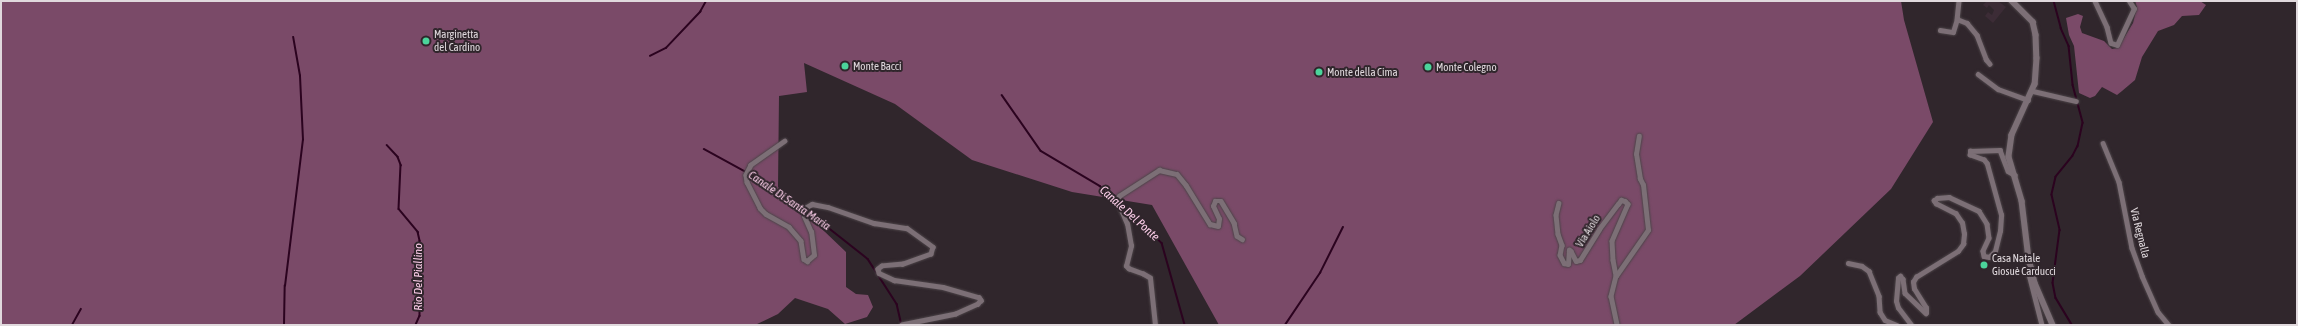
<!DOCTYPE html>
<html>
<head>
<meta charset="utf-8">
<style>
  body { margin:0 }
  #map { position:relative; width:2298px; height:326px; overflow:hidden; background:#30262c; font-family:"Asap Condensed",sans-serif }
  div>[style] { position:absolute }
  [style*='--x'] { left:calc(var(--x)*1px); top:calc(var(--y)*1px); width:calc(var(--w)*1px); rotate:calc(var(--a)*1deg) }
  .built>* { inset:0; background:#3c2c36 }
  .forest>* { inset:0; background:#7a4a68 }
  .stream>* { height:1.5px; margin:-0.75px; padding:0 0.75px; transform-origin:0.75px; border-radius:0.75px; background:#2b031f }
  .roads { filter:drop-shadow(0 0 1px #4c4448) drop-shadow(0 0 1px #4c4448) }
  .minor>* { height:4.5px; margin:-2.25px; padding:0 2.25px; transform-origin:2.25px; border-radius:2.25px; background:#7c6f76 }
  .tertiary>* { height:5.5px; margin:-2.75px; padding:0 2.75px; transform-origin:2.75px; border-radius:2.75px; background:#7c6f76 }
  .dots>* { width:11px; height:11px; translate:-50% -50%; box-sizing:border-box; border:2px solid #30262c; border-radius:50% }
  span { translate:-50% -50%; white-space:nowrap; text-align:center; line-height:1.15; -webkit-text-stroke:4px #30262c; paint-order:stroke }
  .poi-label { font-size:11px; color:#e0d9dd }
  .left { translate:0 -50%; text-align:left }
  .street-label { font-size:11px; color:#e0d9dd }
  .water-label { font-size:12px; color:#fecfeb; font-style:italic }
  .frame { position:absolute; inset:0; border:2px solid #e0d9dd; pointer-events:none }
</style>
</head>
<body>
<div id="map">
  <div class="built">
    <i style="clip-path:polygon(1987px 1px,1998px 1px,2006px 7px,1993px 23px,1985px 16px,1988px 12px,1992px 15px,1994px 10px,1989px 5px,1987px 8px,1983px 5px)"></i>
  </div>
  <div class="forest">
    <i style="clip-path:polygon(1px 1px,1901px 1px,1904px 20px,1933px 122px,1891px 189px,1800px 276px,1734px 325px,1219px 325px,1152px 205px,1072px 192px,972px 160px,895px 104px,804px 63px,807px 92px,779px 96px,778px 187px,846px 252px,846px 287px,856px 294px,868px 295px,873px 307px,867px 317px,845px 324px,828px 309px,795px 298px,778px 314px,755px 325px,1px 325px)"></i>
    <i style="clip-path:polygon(2135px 1px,2200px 1px,2206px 5px,2199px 15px,2182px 16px,2174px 25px,2158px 31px,2142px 57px,2135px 80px,2122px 91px,2117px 95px,2102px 87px,2095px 96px,2090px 98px,2079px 93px,2074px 46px,2069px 35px,2066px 18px,2078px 14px,2083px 16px,2080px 27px,2082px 33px,2104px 41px,2112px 49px,2118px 48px,2133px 23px,2137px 7px)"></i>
  </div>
  <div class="stream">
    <i style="--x:2054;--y:1;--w:28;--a:75"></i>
    <i style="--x:2061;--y:28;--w:20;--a:66"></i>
    <i style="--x:2069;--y:46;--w:39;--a:84"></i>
    <i style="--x:2073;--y:85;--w:39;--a:75"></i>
    <i style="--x:2083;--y:123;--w:24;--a:102"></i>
    <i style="--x:2078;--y:146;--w:11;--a:117"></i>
    <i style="--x:2073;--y:156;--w:27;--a:129"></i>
    <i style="--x:2056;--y:177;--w:18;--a:103"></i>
    <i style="--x:2052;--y:195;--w:36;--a:77"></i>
    <i style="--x:2060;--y:230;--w:53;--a:97.5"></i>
    <i style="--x:2053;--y:283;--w:15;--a:79"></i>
    <i style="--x:2056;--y:298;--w:31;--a:59"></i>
    <i style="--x:650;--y:56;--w:18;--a:-27"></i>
    <i style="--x:666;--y:48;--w:50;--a:-46.6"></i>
    <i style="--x:700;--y:12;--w:13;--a:-61"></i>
    <i style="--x:1002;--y:95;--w:68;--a:55.1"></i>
    <i style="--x:1041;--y:151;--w:69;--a:30.7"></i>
    <i style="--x:1100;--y:186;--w:25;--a:47"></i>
    <i style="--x:387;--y:145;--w:16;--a:47"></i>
    <i style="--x:398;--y:157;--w:9;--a:69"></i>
    <i style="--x:401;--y:165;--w:44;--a:92.6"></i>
    <i style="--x:399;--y:209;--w:30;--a:50"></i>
    <i style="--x:418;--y:232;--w:9;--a:77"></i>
    <i style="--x:420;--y:241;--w:75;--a:90"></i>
    <i style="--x:420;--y:316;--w:10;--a:114"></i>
    <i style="--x:704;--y:149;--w:63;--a:28.6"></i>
    <i style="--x:759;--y:179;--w:33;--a:41"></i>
    <i style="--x:784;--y:201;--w:18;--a:16"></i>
    <i style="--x:801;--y:206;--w:85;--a:38.3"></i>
    <i style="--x:868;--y:259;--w:54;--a:57.2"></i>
    <i style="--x:897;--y:304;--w:22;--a:77"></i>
    <i style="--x:1121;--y:207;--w:11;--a:34"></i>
    <i style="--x:1130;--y:213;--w:44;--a:43.2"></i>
    <i style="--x:1162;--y:243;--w:85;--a:74.3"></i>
    <i style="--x:72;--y:325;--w:18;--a:-61"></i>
    <i style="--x:284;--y:325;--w:39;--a:-89"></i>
    <i style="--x:285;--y:286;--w:147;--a:-83"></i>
    <i style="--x:303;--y:140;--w:64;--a:-92.7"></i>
    <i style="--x:300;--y:76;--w:39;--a:-100"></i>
    <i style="--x:1285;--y:325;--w:63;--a:-56.1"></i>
    <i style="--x:1320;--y:273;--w:51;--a:-63.4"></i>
  </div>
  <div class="roads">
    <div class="minor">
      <i style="--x:1959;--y:1;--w:18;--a:96"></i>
      <i style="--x:1957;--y:19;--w:11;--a:22"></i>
      <i style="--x:1967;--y:23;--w:16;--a:50"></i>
      <i style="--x:1977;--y:35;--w:26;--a:69"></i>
      <i style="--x:1986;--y:59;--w:6;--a:51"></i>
      <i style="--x:2095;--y:1;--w:29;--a:65"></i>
      <i style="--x:2107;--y:27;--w:16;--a:76"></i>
      <i style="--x:2111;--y:43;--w:6;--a:18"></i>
      <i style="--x:2117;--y:45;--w:40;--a:-65"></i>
      <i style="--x:2134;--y:9;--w:9;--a:-122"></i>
      <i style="--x:1940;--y:30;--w:13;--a:9"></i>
      <i style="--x:1953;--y:32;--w:14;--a:-73"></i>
      <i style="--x:1978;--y:74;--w:25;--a:37"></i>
      <i style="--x:1998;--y:89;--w:32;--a:20"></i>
      <i style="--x:2033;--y:91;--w:44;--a:13.1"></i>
      <i style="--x:785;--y:141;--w:42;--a:144.8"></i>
      <i style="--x:751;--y:165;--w:11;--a:117"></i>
      <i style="--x:746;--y:175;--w:7;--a:82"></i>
      <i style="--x:747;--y:182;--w:29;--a:63"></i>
      <i style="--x:760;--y:208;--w:8;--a:45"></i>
      <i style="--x:766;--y:214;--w:26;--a:29"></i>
      <i style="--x:789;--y:227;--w:18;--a:49"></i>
      <i style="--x:801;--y:241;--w:18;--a:81"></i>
      <i style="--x:804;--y:259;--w:4;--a:34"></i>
      <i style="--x:807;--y:261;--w:9;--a:-41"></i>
      <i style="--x:814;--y:255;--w:23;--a:-97"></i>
      <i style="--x:811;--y:232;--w:17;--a:-114"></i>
      <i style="--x:804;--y:216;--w:8;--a:-83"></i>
      <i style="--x:805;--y:208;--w:8;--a:-30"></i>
      <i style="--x:812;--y:204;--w:16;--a:11"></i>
      <i style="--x:828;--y:207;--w:49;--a:19.2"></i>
      <i style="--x:874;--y:223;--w:33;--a:9"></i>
      <i style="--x:907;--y:228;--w:32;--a:36"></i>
      <i style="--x:933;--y:247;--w:7;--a:106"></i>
      <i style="--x:931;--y:254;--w:30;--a:160"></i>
      <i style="--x:903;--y:264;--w:21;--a:175"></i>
      <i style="--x:882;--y:266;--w:5;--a:143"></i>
      <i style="--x:878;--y:269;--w:4;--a:76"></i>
      <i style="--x:879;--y:273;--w:17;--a:25"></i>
      <i style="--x:894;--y:280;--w:49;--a:8.1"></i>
      <i style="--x:943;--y:287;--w:37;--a:16"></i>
      <i style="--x:979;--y:297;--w:4;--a:56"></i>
      <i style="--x:981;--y:300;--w:5;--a:127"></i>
      <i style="--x:978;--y:304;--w:24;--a:156"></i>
      <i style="--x:956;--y:314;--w:55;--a:168.5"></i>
      <i style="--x:2103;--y:143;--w:42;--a:67.7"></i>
      <i style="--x:2119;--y:182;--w:67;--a:78.9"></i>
      <i style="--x:2132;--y:248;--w:30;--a:70"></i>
      <i style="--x:2142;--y:276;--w:39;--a:66"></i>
      <i style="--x:2158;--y:312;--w:17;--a:50"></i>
      <i style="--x:1559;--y:203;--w:12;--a:104"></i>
      <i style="--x:1556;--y:215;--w:19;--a:84"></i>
      <i style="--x:1558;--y:234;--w:12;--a:70"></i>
      <i style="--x:1562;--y:245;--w:10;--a:101"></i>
      <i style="--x:1560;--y:255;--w:9;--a:63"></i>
      <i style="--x:1564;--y:263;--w:4;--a:14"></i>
      <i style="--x:1568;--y:264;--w:14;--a:-86"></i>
      <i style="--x:1569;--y:250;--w:2;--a:27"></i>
      <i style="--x:1571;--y:251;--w:11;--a:63"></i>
      <i style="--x:1576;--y:261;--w:4;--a:-14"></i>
      <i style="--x:1580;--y:260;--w:36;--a:-58"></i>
      <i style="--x:1599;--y:229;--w:31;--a:-53"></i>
      <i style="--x:1618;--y:204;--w:5;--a:-53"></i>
      <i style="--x:1621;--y:200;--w:4;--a:14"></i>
      <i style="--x:1625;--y:201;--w:4;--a:45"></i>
      <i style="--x:1628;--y:204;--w:40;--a:113.4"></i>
      <i style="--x:1612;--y:241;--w:19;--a:87"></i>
      <i style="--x:1613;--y:260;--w:16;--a:79"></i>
      <i style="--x:1616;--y:276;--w:21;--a:104"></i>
      <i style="--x:1611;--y:296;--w:30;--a:78"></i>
      <i style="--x:1848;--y:263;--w:14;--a:12"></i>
      <i style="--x:1862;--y:266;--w:9;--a:36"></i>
      <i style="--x:1869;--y:271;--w:27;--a:68"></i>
      <i style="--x:1879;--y:296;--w:16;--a:86"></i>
      <i style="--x:1880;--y:312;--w:9;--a:58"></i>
      <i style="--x:1885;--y:320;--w:13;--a:23"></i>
      <i style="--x:2032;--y:268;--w:7;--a:117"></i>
      <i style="--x:2029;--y:274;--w:53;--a:75.7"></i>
      <i style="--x:1616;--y:276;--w:56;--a:-55.2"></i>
      <i style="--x:1648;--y:230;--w:45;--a:-96.3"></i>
      <i style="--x:1643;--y:185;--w:7;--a:-117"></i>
      <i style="--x:1640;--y:179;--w:25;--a:-99"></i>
      <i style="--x:1636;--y:154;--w:18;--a:-81"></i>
      <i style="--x:1155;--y:325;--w:47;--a:-96.1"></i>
      <i style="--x:1150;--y:278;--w:8;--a:-150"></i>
      <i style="--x:1143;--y:274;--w:15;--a:-160"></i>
      <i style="--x:1129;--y:269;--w:4;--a:-135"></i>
      <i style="--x:1126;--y:266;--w:21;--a:-76"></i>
      <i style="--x:1131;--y:246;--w:22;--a:-100"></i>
      <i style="--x:1127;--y:224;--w:25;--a:-113"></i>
      <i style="--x:1117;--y:201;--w:5;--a:-68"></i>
      <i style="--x:1119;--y:196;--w:48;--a:-33"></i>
      <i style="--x:1159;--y:170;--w:18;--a:13"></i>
      <i style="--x:1177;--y:174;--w:14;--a:51"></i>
      <i style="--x:1186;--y:185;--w:46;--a:58.4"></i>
      <i style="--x:1210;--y:224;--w:8;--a:14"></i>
      <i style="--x:1218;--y:226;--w:7;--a:-82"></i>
      <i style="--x:1219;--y:219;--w:14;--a:-115"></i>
      <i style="--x:1213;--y:206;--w:5;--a:-68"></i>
      <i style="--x:1215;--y:201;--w:6;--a:0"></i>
      <i style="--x:1221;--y:201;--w:26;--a:59"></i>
      <i style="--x:1234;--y:223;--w:13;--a:77"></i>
      <i style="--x:1237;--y:236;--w:6;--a:31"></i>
      <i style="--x:1911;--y:325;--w:21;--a:-127"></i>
      <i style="--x:1898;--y:308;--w:7;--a:-106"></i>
      <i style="--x:1896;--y:301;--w:23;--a:-85"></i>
      <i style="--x:1898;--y:278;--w:3;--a:-45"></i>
      <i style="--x:1900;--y:276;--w:4;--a:45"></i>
      <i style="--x:1903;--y:279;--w:14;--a:82"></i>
      <i style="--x:1905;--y:293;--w:29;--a:44"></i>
      <i style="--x:1926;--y:313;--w:5;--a:-90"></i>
      <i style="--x:1926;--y:308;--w:22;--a:-122"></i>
      <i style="--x:1914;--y:289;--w:7;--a:-98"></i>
      <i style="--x:1913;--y:282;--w:6;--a:-59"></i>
      <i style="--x:1916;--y:277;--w:49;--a:-31.8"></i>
      <i style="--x:1958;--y:251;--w:9;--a:-54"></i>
      <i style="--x:1963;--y:244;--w:10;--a:-84"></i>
      <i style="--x:1964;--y:234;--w:11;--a:-100"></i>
      <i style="--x:1962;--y:223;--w:11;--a:-124"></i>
      <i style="--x:1956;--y:214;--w:22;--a:-153"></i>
      <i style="--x:1936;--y:204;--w:4;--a:-124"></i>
      <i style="--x:1934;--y:201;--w:4;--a:-45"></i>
      <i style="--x:1937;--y:198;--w:12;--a:-5"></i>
      <i style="--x:1949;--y:197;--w:33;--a:25"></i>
      <i style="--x:1979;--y:211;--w:15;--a:58"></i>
      <i style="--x:1987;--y:224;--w:14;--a:82"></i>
      <i style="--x:1989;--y:238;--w:14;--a:115"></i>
      <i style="--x:1983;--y:251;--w:5;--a:79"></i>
      <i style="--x:1984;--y:256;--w:5;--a:11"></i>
      <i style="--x:1989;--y:257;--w:8;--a:-45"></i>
      <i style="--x:1995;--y:251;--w:21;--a:-76"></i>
      <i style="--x:2000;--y:231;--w:16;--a:-86"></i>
      <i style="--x:2001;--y:215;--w:53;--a:-105.4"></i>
      <i style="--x:1987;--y:164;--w:5;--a:-127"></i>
      <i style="--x:1984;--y:160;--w:15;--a:-160"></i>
      <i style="--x:1970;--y:155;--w:4;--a:-90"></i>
      <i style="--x:1970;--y:151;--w:30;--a:-2"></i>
      <i style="--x:2000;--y:150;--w:22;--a:69"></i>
      <i style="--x:2008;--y:171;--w:8;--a:30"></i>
    </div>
    <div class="tertiary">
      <i style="--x:2012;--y:1;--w:30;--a:45"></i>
      <i style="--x:2033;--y:22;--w:13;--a:77"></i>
      <i style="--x:2036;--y:35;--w:23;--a:88"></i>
      <i style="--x:2037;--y:58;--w:26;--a:94"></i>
      <i style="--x:2035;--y:84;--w:56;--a:114.3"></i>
      <i style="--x:2012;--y:135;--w:22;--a:98"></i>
      <i style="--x:2009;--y:157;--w:46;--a:73.5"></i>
      <i style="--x:2022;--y:201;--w:58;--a:83.1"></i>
      <i style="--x:2029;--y:259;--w:25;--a:76"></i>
      <i style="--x:2035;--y:283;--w:46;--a:66.8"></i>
    </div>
  </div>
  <div class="dots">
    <i style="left:426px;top:41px;background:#4bd49b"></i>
    <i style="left:845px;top:66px;background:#4bd49b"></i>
    <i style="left:1428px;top:67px;background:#4bd49b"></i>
    <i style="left:1319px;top:72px;background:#4bd49b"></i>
    <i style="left:1984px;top:265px;background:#4bd49b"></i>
  </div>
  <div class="poi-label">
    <span class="left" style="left:434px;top:41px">Marginetta<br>del Cardino</span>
    <span class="left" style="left:853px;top:66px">Monte Bacci</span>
    <span class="left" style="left:1436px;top:67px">Monte Colegno</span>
    <span class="left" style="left:1327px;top:72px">Monte della Cima</span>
    <span class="left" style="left:1992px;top:265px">Casa Natale<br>Giosuè Carducci</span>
  </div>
  <div class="street-label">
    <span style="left:1588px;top:231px;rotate:-58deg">Via Aiolo</span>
    <span style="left:2140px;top:233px;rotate:76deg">Via Regnalla</span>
  </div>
  <div class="water-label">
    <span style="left:789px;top:201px;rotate:34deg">Canale Di Santa Maria</span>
    <span style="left:1129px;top:214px;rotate:42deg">Canale Del Ponte</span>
    <span style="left:419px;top:277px;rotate:-90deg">Rio Del Piallino</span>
  </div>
  <div class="frame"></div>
</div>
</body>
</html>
